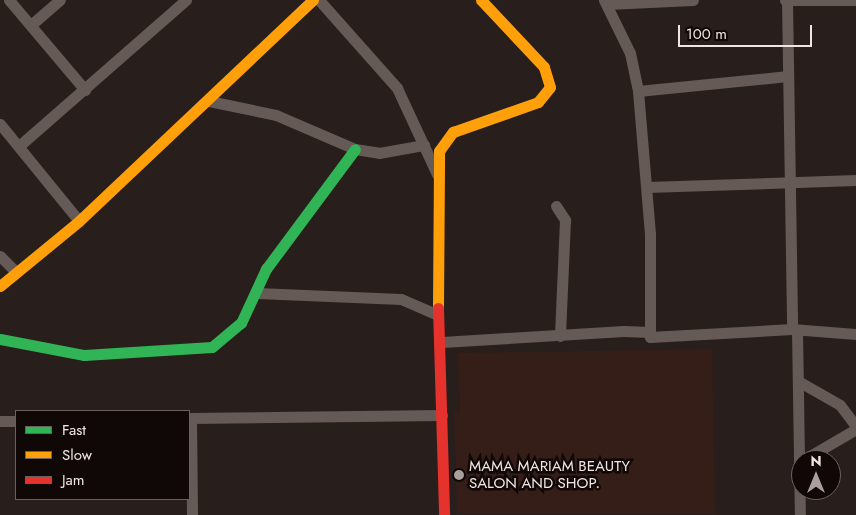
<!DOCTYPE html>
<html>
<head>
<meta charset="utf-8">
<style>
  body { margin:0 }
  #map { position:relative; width:856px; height:515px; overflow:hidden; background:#281e1b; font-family:Jost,sans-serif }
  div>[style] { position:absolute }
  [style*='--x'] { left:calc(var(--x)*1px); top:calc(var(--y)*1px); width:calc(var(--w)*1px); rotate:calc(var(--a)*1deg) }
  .built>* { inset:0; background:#351e18 }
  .street>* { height:11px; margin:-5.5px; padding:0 5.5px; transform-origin:5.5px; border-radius:5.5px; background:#665a57 }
  .fast>* { height:11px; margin:-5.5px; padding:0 5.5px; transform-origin:5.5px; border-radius:5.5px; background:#30b455 }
  .slow>* { height:11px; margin:-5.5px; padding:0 5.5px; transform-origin:5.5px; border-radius:5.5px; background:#ff9f0a }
  .jam>* { height:11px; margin:-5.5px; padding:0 5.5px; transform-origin:5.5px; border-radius:5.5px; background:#e5322d }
  .dots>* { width:14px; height:14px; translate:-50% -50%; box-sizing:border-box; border:2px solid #100806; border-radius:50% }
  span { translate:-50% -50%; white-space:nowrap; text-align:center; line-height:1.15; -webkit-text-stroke:5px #100806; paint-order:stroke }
  .poi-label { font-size:15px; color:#f2e5e1 }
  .left { translate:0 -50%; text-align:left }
  .legend { position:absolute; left:15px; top:410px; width:175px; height:90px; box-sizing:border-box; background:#100806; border:1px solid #6a605e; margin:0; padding:6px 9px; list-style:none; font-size:15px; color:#f2e5e1 }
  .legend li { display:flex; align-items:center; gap:10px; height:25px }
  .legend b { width:25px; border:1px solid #6a605e }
  .north { position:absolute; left:791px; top:450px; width:50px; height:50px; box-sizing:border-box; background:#100806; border:1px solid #6a605e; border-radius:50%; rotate:0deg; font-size:14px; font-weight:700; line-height:20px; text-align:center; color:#f2e5e1 }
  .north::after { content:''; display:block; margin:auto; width:18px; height:22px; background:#ab9f9c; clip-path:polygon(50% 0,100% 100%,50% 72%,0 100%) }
  .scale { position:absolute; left:678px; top:25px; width:134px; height:22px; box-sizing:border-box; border:2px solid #f2e5e1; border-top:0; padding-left:6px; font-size:15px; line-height:18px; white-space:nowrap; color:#f2e5e1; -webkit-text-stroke:4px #100806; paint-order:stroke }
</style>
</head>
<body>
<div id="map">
  <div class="built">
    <i style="clip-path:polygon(712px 349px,715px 514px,457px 514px,454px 411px,460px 414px,458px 353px)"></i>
  </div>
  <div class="street">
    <i style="--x:9;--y:0;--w:118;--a:49.8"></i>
    <i style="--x:319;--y:0;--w:118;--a:48.4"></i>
    <i style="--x:397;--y:88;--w:95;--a:65.1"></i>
    <i style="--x:604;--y:0;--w:59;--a:63.9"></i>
    <i style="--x:630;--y:53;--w:39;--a:78"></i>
    <i style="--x:638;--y:91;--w:144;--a:85.2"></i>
    <i style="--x:650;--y:234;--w:98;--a:90"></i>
    <i style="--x:785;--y:0;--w:71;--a:0"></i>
    <i style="--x:787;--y:0;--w:329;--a:89.1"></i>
    <i style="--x:607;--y:4;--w:86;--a:-2.7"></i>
    <i style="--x:32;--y:24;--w:37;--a:-41"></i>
    <i style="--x:638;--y:91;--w:151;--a:-5.7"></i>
    <i style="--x:209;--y:101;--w:68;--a:11.8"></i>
    <i style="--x:276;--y:115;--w:86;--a:23.3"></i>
    <i style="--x:355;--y:149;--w:24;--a:9"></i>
    <i style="--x:379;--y:153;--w:46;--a:-10.1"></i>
    <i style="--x:0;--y:124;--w:125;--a:50.8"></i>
    <i style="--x:19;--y:146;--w:222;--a:-41.2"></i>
    <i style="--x:647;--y:187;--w:209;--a:-1.9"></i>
    <i style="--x:556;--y:206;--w:17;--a:57"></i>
    <i style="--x:565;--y:220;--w:116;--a:92.5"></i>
    <i style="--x:0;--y:256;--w:21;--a:45"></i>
    <i style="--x:257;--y:293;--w:144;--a:2.4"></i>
    <i style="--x:401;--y:299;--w:40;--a:23.4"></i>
    <i style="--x:797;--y:330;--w:185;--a:89.1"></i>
    <i style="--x:442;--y:342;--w:182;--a:-3.5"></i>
    <i style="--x:624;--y:331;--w:26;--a:2"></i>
    <i style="--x:650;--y:332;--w:5;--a:90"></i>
    <i style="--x:650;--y:337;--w:142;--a:-3.2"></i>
    <i style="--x:792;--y:329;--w:64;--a:4.5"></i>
    <i style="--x:798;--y:381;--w:48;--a:29.7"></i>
    <i style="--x:840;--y:405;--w:26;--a:53"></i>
    <i style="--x:189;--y:418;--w:253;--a:-0.7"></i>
    <i style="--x:191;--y:418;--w:97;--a:89.4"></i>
    <i style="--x:0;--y:421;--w:16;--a:0"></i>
    <i style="--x:803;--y:460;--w:61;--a:-30.3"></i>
  </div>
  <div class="fast">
    <i style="--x:0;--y:339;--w:86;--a:10.8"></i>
    <i style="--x:84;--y:355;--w:128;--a:-3.6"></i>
    <i style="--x:212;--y:347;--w:38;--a:-40"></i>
    <i style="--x:241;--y:323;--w:60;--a:-65.2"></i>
    <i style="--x:266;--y:269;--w:149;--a:-53.4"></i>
  </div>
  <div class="slow">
    <i style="--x:0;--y:286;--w:102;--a:-39.4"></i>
    <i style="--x:79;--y:221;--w:322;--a:-43.4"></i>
    <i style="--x:438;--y:308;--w:157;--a:-89.6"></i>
    <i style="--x:439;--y:151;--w:24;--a:-54"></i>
    <i style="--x:453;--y:132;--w:90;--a:-19.4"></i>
    <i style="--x:538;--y:102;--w:19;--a:-51"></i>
    <i style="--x:550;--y:87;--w:21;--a:-107"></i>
    <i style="--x:544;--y:67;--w:92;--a:-133.2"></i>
  </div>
  <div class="jam">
    <i style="--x:438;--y:308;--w:207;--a:88.3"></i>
  </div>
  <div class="dots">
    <i style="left:459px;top:475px;background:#ab9f9c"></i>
  </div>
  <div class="poi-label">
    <span class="left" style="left:469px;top:475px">MAMA MARIAM BEAUTY<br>SALON AND SHOP.</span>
  </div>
  <ul class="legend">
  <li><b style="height:6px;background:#30b455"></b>Fast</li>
  <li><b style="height:6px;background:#ff9f0a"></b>Slow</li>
  <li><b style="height:6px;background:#e5322d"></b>Jam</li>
  </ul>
  <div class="north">N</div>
  <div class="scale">100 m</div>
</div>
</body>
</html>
